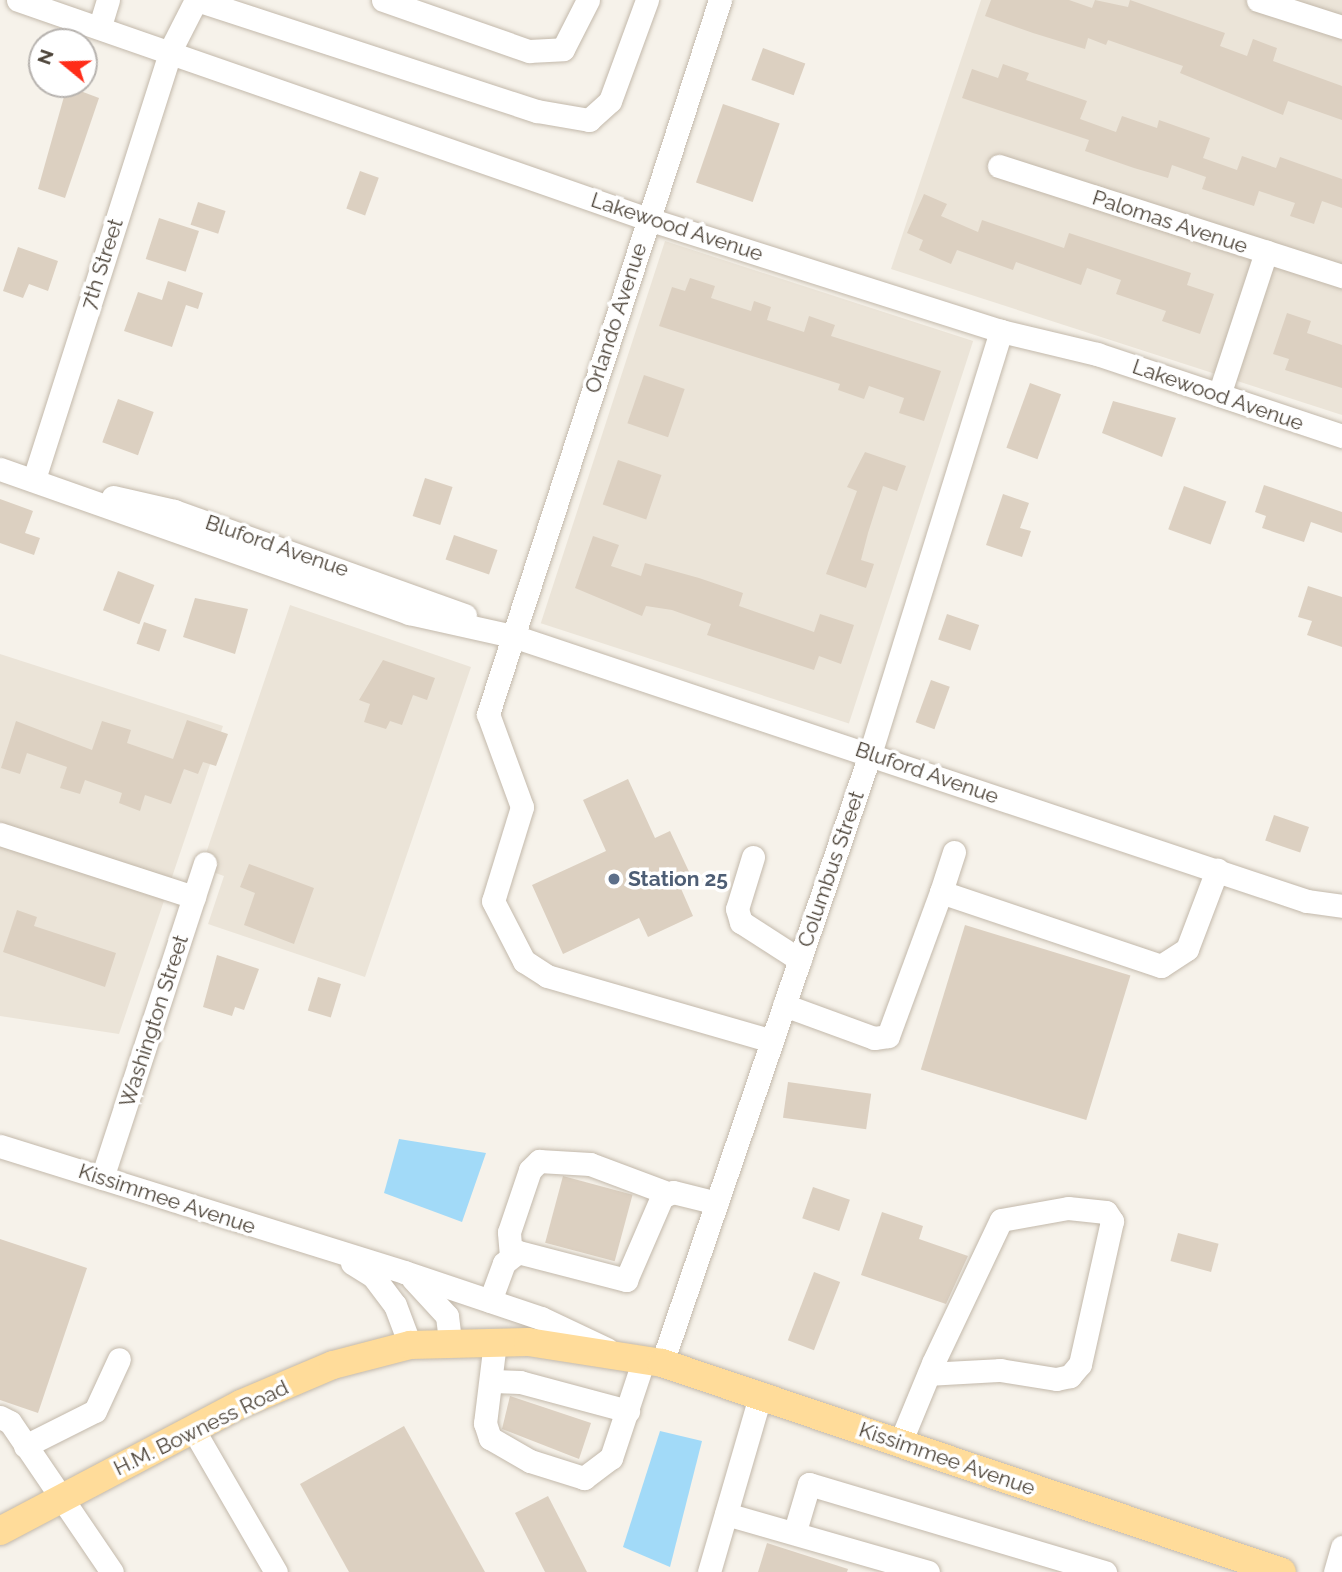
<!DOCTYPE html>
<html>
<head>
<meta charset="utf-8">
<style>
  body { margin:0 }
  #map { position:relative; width:1342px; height:1572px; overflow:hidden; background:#f6f2ea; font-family:Raleway,sans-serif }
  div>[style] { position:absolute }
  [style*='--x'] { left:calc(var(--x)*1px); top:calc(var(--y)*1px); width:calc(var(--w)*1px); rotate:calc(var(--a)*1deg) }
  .residential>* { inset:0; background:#ebe4d8; transform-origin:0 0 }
  .water>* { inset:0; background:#a2daf8 }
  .building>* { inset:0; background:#dcd0c1; transform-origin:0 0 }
  .roads { filter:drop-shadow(0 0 2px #c3b9ab) drop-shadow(0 0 2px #c3b9ab) }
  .minor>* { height:23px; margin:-11.5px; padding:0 11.5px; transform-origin:11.5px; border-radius:11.5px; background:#fff }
  .major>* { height:28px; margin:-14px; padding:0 14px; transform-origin:14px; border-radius:14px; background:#ffdc9a }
  .dots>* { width:19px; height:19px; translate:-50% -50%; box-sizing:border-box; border:4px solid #fff; border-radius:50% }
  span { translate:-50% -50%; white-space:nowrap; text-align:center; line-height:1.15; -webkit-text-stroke:7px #fff; paint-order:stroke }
  .street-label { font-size:21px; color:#4b4237 }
  .service-label { font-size:21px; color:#4e5e75; font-weight:700 }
  .left { translate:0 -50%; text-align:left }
  .north { position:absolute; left:28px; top:28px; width:70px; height:70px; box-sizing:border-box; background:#fff; border:2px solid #b7b3af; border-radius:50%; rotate:289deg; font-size:19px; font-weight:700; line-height:28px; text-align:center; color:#4b4237 }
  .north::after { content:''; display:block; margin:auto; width:24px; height:32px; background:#ff2c18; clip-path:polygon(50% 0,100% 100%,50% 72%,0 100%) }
</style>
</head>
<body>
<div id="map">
  <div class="residential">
    <i style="clip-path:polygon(981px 0,1342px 0,1342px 415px,891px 269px)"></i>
    <i style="left:665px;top:241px;width:324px;height:402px;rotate:18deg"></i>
    <i style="clip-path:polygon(290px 605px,471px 667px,365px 977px,208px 924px,224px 876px,201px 868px)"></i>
    <i style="clip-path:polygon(0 654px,223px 726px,119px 1034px,0 1016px)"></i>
  </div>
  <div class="water">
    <i style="clip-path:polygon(399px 1139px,486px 1153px,462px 1222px,384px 1193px)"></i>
    <i style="clip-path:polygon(660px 1431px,702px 1441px,670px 1567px,623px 1547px)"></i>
  </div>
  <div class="building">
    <i style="clip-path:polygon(991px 0,1069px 0,1092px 8px,1095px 0,1128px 7px,1130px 0,1225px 33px,1220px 46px,1247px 56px,1253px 39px,1277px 48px,1273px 61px,1342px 86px,1342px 120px,1288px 101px,1283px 115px,1180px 73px,1183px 66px,1108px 40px,1106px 45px,1088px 38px,1085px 49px,1033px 33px,985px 16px)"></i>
    <i style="left:763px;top:48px;width:45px;height:34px;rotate:20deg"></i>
    <i style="clip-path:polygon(1003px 64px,1029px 73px,1026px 80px,1087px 101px,1080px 119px,1116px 132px,1122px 116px,1157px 128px,1159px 120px,1210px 138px,1203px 158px,1237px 170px,1242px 156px,1276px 168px,1280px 157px,1342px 179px,1342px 208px,1322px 201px,1314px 224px,1290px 216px,1295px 203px,1259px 191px,1254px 206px,1202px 189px,1206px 177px,1172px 165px,1168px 178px,1134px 168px,1085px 151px,1089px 140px,962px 98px,972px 69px,998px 78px)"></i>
    <i style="clip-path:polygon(67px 86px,99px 98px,65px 198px,38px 189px)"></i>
    <i style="left:723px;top:104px;width:60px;height:83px;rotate:19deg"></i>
    <i style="left:360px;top:171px;width:20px;height:40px;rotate:20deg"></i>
    <i style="clip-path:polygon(924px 194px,947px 204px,941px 216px,978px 232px,982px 220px,1064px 248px,1069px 233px,1191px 273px,1187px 285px,1214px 294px,1200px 334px,1162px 321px,1166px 311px,1116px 294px,1121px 280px,1087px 268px,1081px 285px,1016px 262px,1013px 270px,957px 250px,951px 264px,919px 250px,923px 240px,907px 233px)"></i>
    <i style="left:198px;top:202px;width:29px;height:24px;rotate:18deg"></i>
    <i style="left:159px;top:218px;width:42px;height:43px;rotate:18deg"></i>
    <i style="clip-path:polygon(18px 247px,58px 261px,48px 291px,29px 284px,23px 298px,3px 291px)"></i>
    <i style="clip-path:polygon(690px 278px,715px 286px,711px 298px,751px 311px,754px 301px,771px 307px,767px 320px,804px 332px,809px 316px,835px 325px,831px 336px,941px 371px,924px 421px,899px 413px,904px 398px,869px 386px,864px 399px,838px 390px,840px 384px,659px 326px,672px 287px,685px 291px)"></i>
    <i style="clip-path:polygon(168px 281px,203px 293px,198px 309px,186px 305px,172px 347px,124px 331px,138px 292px,162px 300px)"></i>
    <i style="clip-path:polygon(1287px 313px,1311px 321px,1307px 333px,1342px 345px,1342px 388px,1285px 370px,1289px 359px,1273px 354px)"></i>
    <i style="left:644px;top:375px;width:43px;height:51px;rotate:19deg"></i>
    <i style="left:1030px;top:383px;width:33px;height:69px;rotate:20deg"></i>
    <i style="left:118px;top:399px;width:38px;height:46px;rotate:20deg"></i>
    <i style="clip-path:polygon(1113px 401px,1176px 418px,1162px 457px,1102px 433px)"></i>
    <i style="clip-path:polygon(865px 452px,906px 466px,897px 491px,883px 486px,868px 533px,861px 560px,874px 564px,866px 588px,826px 574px,857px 491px,847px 487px)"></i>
    <i style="left:618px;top:460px;width:46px;height:47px;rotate:19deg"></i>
    <i style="left:425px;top:478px;width:29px;height:40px;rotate:18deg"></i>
    <i style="clip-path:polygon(1264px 485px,1342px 512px,1342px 533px,1311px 522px,1304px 542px,1262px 528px,1266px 516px,1255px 512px)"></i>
    <i style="left:1184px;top:486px;width:45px;height:46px;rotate:20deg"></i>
    <i style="clip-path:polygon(1003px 494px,1029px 503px,1020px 528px,1031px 531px,1022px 557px,986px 545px)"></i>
    <i style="clip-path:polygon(0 499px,33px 511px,25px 533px,40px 538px,34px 555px,0 543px)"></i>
    <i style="left:454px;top:535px;width:46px;height:26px;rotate:19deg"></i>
    <i style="clip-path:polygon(593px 536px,619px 545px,611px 566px,641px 576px,645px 563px,699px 578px,743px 593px,739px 606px,814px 632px,820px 614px,854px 625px,841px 664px,819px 656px,814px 670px,707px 635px,711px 624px,672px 610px,646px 606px,642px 616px,575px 588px)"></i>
    <i style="left:118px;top:571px;width:39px;height:42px;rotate:21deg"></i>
    <i style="clip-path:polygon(1308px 586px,1342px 597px,1342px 647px,1307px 635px,1312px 621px,1298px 617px)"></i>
    <i style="clip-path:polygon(195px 598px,248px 609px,235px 654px,183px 637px)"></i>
    <i style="left:947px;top:614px;width:34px;height:27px;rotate:19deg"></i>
    <i style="left:144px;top:622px;width:24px;height:23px;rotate:19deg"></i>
    <i style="clip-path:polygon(383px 660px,435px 678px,427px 700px,413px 695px,402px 725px,390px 721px,386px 729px,364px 722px,370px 704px,359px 700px)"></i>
    <i style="left:931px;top:680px;width:20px;height:45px;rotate:20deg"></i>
    <i style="clip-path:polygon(187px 720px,228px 734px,216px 766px,203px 762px,198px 774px,184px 769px,171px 804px,145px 795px,140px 811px,119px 803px,122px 793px,85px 780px,80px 794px,60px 788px,67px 767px,27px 753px,20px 774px,1px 768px,16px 721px,92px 750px,102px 721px,131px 730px,127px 743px,173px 759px)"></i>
    <i style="clip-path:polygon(628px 779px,655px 838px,670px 831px,692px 878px,679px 884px,693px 916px,648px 937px,639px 918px,563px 954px,532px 885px,606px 851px,583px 800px)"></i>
    <i style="left:1274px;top:815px;width:37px;height:27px;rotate:19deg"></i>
    <i style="clip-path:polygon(249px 864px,314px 888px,294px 944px,244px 925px,255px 893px,240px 887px)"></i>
    <i style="clip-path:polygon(17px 910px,37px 917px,34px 926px,116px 953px,105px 987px,3px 952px)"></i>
    <i style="left:965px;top:925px;width:173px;height:151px;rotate:17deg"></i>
    <i style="clip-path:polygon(217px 955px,259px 969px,244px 1010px,235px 1007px,232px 1016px,203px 1007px)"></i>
    <i style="left:318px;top:977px;width:24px;height:35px;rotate:17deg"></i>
    <i style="left:788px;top:1082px;width:84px;height:36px;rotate:8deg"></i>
    <i style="left:563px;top:1176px;width:72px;height:69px;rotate:15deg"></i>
    <i style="left:813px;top:1187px;width:39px;height:33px;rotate:19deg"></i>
    <i style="clip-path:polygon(882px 1212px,923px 1226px,919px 1239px,968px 1256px,946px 1304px,861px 1275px)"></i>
    <i style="left:1178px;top:1233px;width:42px;height:29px;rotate:15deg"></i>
    <i style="clip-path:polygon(0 1239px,87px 1268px,38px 1413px,0 1400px)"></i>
    <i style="left:814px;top:1272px;width:28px;height:73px;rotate:21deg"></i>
    <i style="clip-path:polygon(510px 1396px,591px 1423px,579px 1459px,502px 1429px)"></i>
    <i style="clip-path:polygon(404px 1426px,485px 1572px,349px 1572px,300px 1484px)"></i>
    <i style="clip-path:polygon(548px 1496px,587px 1572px,545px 1572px,515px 1513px)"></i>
    <i style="clip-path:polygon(767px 1543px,848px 1569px,847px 1572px,758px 1572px)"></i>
  </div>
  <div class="roads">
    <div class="minor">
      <i style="--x:18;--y:0;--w:667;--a:19.17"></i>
      <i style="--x:648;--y:219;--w:370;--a:17.6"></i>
      <i style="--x:1001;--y:331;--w:99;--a:13.5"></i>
      <i style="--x:1097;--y:354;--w:258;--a:18.5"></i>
      <i style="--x:197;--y:0;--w:358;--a:18.1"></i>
      <i style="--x:537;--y:111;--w:53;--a:9.8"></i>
      <i style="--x:589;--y:120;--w:28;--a:-42"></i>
      <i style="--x:610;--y:101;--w:108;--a:-69.9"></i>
      <i style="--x:383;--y:0;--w:155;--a:19.3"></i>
      <i style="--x:529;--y:51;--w:34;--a:-3"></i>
      <i style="--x:563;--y:49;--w:55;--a:-63"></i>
      <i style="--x:720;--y:0;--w:751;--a:108"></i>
      <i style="--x:488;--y:714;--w:99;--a:69.9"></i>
      <i style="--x:522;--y:807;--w:98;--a:107.1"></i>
      <i style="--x:493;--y:901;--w:68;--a:62.7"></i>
      <i style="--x:524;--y:961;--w:27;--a:33"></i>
      <i style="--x:547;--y:976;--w:234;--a:16.1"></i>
      <i style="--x:1258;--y:0;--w:88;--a:17.8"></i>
      <i style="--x:100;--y:26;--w:27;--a:-73"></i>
      <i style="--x:999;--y:166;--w:360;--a:17.8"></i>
      <i style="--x:1219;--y:395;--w:151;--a:-71.8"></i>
      <i style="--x:0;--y:469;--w:434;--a:19.4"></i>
      <i style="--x:409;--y:613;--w:107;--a:12.5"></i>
      <i style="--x:513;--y:636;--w:837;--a:18.46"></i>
      <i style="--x:1307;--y:901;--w:35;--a:8"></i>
      <i style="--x:34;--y:479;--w:451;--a:-72.3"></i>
      <i style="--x:171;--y:49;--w:55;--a:-63"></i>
      <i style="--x:113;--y:497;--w:63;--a:12.9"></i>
      <i style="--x:174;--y:511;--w:309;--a:19.7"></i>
      <i style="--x:0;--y:834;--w:204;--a:18"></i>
      <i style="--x:753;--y:857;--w:54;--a:107.1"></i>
      <i style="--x:737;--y:909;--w:14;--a:73"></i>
      <i style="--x:741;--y:922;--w:70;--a:32.8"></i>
      <i style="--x:941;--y:892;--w:42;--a:-72"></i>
      <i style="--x:784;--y:1005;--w:96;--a:20.1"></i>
      <i style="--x:874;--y:1038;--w:14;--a:-8"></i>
      <i style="--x:888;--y:1036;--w:153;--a:-69.8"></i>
      <i style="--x:941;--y:892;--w:232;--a:18.6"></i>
      <i style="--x:1161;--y:966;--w:31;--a:-33"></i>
      <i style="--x:1187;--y:949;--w:85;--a:-69.2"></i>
      <i style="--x:0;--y:1146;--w:423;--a:17.3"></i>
      <i style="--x:404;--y:1272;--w:145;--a:18.6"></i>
      <i style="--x:541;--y:1318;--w:73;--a:25.2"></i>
      <i style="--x:102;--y:1178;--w:331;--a:-71.9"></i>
      <i style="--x:511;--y:1256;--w:24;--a:-95"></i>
      <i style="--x:509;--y:1232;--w:65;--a:-71.3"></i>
      <i style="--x:530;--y:1170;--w:13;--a:-45"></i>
      <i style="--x:539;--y:1161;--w:51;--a:3.4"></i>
      <i style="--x:590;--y:1164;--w:82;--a:20.6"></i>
      <i style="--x:352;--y:1263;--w:25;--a:32"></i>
      <i style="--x:373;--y:1276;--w:36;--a:53"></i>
      <i style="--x:395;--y:1305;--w:43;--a:69.4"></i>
      <i style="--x:413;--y:1279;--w:50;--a:47.4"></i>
      <i style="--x:447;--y:1316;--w:26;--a:83"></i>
      <i style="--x:490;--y:1301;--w:40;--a:-69.8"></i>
      <i style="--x:504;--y:1263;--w:18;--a:-38"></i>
      <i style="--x:518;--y:1252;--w:112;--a:14.5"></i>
      <i style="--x:626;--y:1280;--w:90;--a:-66.6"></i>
      <i style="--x:662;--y:1197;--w:12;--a:-24"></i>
      <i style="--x:673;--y:1192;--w:45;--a:14"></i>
      <i style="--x:495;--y:1342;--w:82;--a:97"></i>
      <i style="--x:485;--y:1423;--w:16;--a:72"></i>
      <i style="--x:490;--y:1438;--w:46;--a:29.9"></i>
      <i style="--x:530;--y:1461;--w:57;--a:17.5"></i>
      <i style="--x:584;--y:1478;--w:34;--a:-37"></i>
      <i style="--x:611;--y:1458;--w:104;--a:-71.6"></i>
      <i style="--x:662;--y:1363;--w:644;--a:-71.14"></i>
      <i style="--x:870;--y:754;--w:443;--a:-72.8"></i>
      <i style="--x:493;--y:1381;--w:27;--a:2"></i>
      <i style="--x:520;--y:1382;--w:112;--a:15"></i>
      <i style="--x:0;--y:1417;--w:11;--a:27"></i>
      <i style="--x:10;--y:1422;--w:181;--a:55.8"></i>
      <i style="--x:193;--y:1429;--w:165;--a:59.9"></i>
      <i style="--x:900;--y:1443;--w:87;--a:-67.6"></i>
      <i style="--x:933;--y:1363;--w:158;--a:-64.6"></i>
      <i style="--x:1001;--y:1220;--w:68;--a:-10.2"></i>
      <i style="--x:1068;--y:1208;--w:38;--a:6"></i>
      <i style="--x:1106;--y:1212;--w:11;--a:56"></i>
      <i style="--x:1112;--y:1221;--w:147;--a:102.6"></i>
      <i style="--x:1080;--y:1364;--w:16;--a:130"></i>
      <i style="--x:1070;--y:1376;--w:14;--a:168"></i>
      <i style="--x:1056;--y:1379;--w:57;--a:-170.9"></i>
      <i style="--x:1000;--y:1370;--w:71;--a:176.8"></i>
      <i style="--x:25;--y:1446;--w:78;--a:-26.6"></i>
      <i style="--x:95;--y:1411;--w:57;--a:-65.2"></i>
      <i style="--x:726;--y:1514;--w:210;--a:16"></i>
      <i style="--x:795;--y:1531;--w:49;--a:-73.4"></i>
      <i style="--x:809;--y:1484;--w:309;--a:16.6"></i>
      <i style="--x:709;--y:1572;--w:183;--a:-73.8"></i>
      <i style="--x:1335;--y:1572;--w:26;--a:-74"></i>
    </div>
    <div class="major">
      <i style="--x:0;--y:1531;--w:272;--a:-27.8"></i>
      <i style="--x:241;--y:1404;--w:100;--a:-23"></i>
      <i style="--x:333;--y:1365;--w:80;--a:-14.6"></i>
      <i style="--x:410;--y:1345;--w:118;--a:-1.5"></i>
      <i style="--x:528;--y:1342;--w:136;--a:8.9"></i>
      <i style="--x:662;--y:1363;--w:654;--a:18.63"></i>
    </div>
  </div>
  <div class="dots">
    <i style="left:614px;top:879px;background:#5c6f8a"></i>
  </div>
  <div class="street-label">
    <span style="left:1170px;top:222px;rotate:18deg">Palomas Avenue</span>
    <span style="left:677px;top:227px;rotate:18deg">Lakewood Avenue</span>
    <span style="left:102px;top:264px;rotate:-72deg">7th Street</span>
    <span style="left:616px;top:318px;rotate:-72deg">Orlando Avenue</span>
    <span style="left:1218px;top:395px;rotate:19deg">Lakewood Avenue</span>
    <span style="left:277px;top:546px;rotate:19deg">Bluford Avenue</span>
    <span style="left:927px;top:773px;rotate:19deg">Bluford Avenue</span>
    <span style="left:831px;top:869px;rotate:-71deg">Columbus Street</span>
    <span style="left:154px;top:1021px;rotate:-72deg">Washington Street</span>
    <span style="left:167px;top:1199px;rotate:18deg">Kissimmee Avenue</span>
    <span style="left:201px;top:1428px;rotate:-26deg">H.M. Bowness Road</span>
    <span style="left:947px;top:1459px;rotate:19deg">Kissimmee Avenue</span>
  </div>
  <div class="service-label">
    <span class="left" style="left:628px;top:879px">Station 25</span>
  </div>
  <div class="north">N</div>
</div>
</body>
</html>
